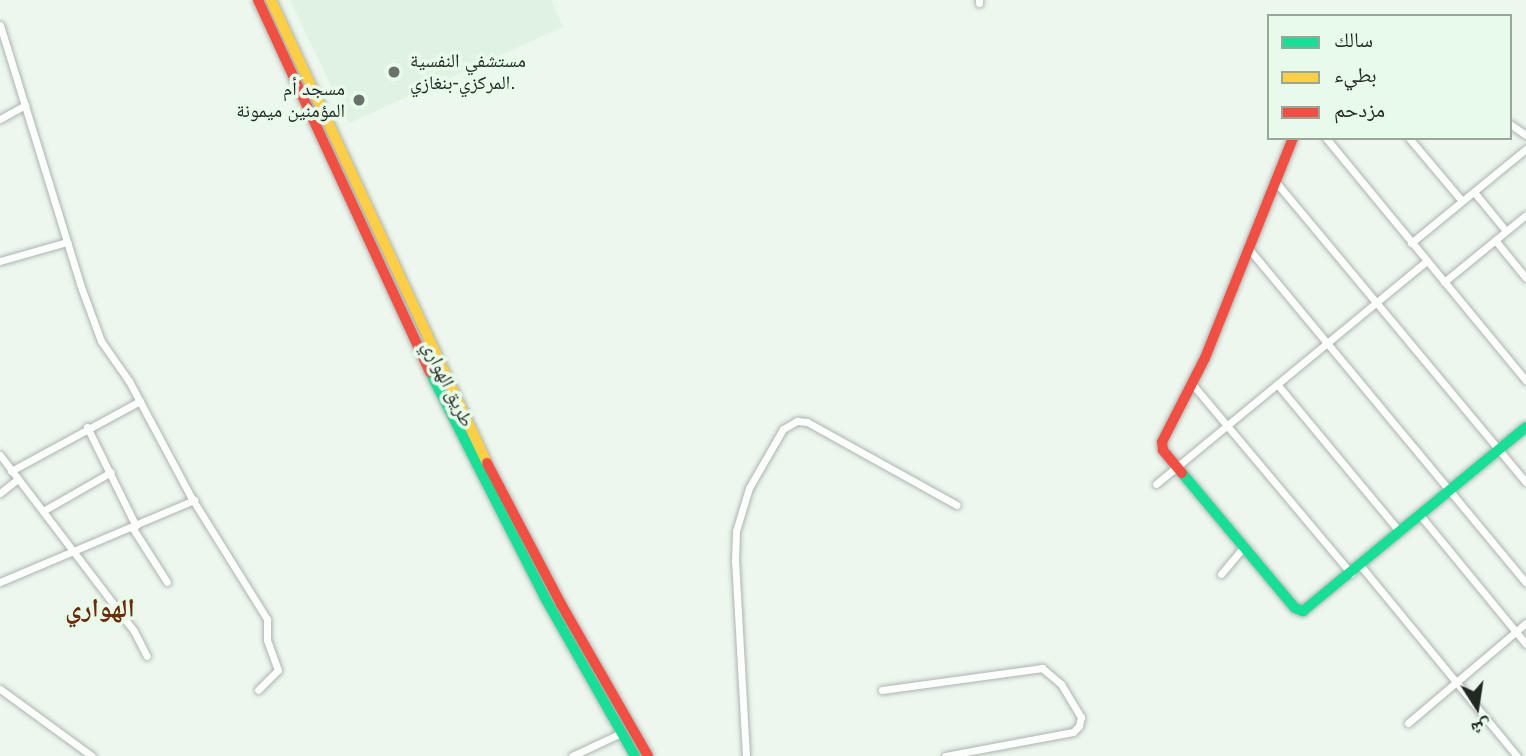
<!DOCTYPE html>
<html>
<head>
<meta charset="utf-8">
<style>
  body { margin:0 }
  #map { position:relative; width:1526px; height:756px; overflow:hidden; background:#ecf7ee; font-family:Helvetica,"Noto Naskh Arabic",sans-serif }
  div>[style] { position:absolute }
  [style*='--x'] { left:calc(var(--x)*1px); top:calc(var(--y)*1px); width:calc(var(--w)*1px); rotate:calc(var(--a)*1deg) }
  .built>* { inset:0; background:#e0f3e3 }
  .roads { filter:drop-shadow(0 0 2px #adb4ae) drop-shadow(0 0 2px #adb4ae) }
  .street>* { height:7px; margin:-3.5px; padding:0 3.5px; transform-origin:3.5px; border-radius:3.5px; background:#fcfefc }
  .fast>* { height:10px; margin:-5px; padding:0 5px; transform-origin:5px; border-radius:5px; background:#16e098 }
  .slow>* { height:10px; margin:-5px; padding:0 5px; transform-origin:5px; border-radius:5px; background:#ffcf43 }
  .jam>* { height:10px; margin:-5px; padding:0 5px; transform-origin:5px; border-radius:5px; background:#f24e42 }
  .dots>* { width:19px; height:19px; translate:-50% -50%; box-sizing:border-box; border:4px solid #e8fbeb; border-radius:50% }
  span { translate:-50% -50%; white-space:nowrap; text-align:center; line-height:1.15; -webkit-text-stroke:7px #e8fbeb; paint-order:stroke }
  .poi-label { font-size:19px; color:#222923 }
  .left { translate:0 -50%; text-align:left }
  .right { translate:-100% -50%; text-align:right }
  .street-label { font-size:19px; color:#222923 }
  .district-label { font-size:26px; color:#6b2c09; font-weight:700 }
  .legend { position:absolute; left:1267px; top:14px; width:245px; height:126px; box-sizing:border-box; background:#e8fbeb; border:2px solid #99a79b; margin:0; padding:9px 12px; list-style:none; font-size:21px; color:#222923 }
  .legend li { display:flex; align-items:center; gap:14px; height:35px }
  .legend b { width:35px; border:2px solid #99a79b }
  .north { position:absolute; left:1442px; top:672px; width:70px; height:70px; -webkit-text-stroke:5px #e8fbeb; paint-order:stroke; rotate:168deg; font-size:19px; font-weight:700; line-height:28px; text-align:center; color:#222923 }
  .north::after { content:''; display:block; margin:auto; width:24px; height:32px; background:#222923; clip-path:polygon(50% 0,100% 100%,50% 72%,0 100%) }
</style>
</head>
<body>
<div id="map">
  <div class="built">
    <i style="clip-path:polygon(290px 0,551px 0,563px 27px,349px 123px)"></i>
  </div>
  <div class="roads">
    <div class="street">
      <i style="--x:979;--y:3;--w:3;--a:-90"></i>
      <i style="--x:0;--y:25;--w:271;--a:72.8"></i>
      <i style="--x:80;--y:284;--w:61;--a:69.8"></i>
      <i style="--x:101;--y:341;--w:49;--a:55"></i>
      <i style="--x:129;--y:381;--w:132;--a:61.9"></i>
      <i style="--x:191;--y:497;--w:144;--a:58.1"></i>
      <i style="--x:267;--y:619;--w:21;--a:90"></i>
      <i style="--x:267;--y:640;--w:32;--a:70"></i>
      <i style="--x:278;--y:670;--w:28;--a:135"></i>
      <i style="--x:0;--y:119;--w:29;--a:-29"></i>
      <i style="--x:1510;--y:124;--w:19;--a:35"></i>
      <i style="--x:1326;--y:138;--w:315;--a:50.5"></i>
      <i style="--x:1409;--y:138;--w:82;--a:49.9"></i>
      <i style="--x:1275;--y:181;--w:392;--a:50.2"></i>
      <i style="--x:1474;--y:192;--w:50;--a:50.6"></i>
      <i style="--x:1495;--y:240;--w:49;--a:50.8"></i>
      <i style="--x:1411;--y:243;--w:149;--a:-39.3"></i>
      <i style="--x:1249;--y:249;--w:434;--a:50.3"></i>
      <i style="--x:0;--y:261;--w:70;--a:-15.8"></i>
      <i style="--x:1444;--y:282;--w:106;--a:-39.3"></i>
      <i style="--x:1277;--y:384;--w:192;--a:50.3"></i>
      <i style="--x:1193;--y:385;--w:246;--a:50"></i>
      <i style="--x:87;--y:427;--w:110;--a:63.7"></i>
      <i style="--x:0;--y:455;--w:221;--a:52.7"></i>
      <i style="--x:134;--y:631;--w:28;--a:63"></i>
      <i style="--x:11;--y:471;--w:147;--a:-28.5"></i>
      <i style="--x:1156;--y:484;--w:351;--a:-39.5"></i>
      <i style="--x:0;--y:493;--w:23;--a:-38"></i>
      <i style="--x:43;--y:511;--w:78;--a:-29.8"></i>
      <i style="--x:1420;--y:515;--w:167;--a:50.6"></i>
      <i style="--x:132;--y:527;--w:65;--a:57.5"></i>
      <i style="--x:1360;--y:565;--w:247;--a:50.6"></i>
      <i style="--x:1221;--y:574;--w:35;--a:-50"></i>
      <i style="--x:0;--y:582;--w:211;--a:-22.9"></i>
      <i style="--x:0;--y:689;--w:114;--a:36.1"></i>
      <i style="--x:882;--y:690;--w:162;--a:-7.8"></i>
      <i style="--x:1042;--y:668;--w:25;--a:40"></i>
      <i style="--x:1061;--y:684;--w:39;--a:59"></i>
      <i style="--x:1081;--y:717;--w:9;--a:103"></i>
      <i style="--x:1079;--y:726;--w:8;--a:135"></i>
      <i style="--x:1073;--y:732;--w:130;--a:169.4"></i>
      <i style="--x:1408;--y:723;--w:155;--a:-40.3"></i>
      <i style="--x:572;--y:756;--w:54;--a:-25.1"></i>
      <i style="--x:746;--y:756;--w:195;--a:-93.2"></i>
      <i style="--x:735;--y:561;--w:30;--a:-88"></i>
      <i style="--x:736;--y:531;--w:45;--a:-73.2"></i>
      <i style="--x:749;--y:488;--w:68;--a:-60"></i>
      <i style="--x:783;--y:429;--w:16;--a:-30"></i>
      <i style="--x:797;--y:421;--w:10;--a:6"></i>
      <i style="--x:807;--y:422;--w:171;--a:29"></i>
    </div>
    <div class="fast">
      <i style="--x:430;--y:372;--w:251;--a:63"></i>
      <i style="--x:544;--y:596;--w:184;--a:60.4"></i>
      <i style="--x:1182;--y:473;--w:176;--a:50.1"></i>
      <i style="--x:1295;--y:608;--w:9;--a:21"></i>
      <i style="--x:1303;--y:611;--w:289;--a:-39.5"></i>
    </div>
    <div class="slow">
      <i style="--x:271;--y:0;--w:511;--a:64.99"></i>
    </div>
    <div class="jam">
      <i style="--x:258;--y:0;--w:410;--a:65.2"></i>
      <i style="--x:487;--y:463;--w:159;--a:62.3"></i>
      <i style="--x:561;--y:604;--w:175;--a:60.2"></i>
      <i style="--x:1182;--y:473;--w:30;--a:-130"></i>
      <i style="--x:1163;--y:450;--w:8;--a:-97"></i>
      <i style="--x:1162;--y:442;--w:94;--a:-62.9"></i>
      <i style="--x:1205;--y:358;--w:237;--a:-68.2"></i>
    </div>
  </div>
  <div class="dots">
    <i style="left:394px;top:72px;background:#69716a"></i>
    <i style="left:359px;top:100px;background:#69716a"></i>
  </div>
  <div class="poi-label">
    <span class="left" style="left:410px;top:72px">مستشفي النفسية<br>المركزي-بنغازي.</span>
    <span class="right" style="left:345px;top:100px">مسجد أم<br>المؤمنين ميمونة</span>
  </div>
  <div class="street-label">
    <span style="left:448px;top:384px;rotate:64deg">طريق الهواري</span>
  </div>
  <div class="district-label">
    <span style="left:100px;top:609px">الهواري</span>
  </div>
  <ul class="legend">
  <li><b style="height:9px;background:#16e098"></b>سالك</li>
  <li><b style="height:9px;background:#ffcf43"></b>بطيء</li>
  <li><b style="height:9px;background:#f24e42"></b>مزدحم</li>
  </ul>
  <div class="north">ش</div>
</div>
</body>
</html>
